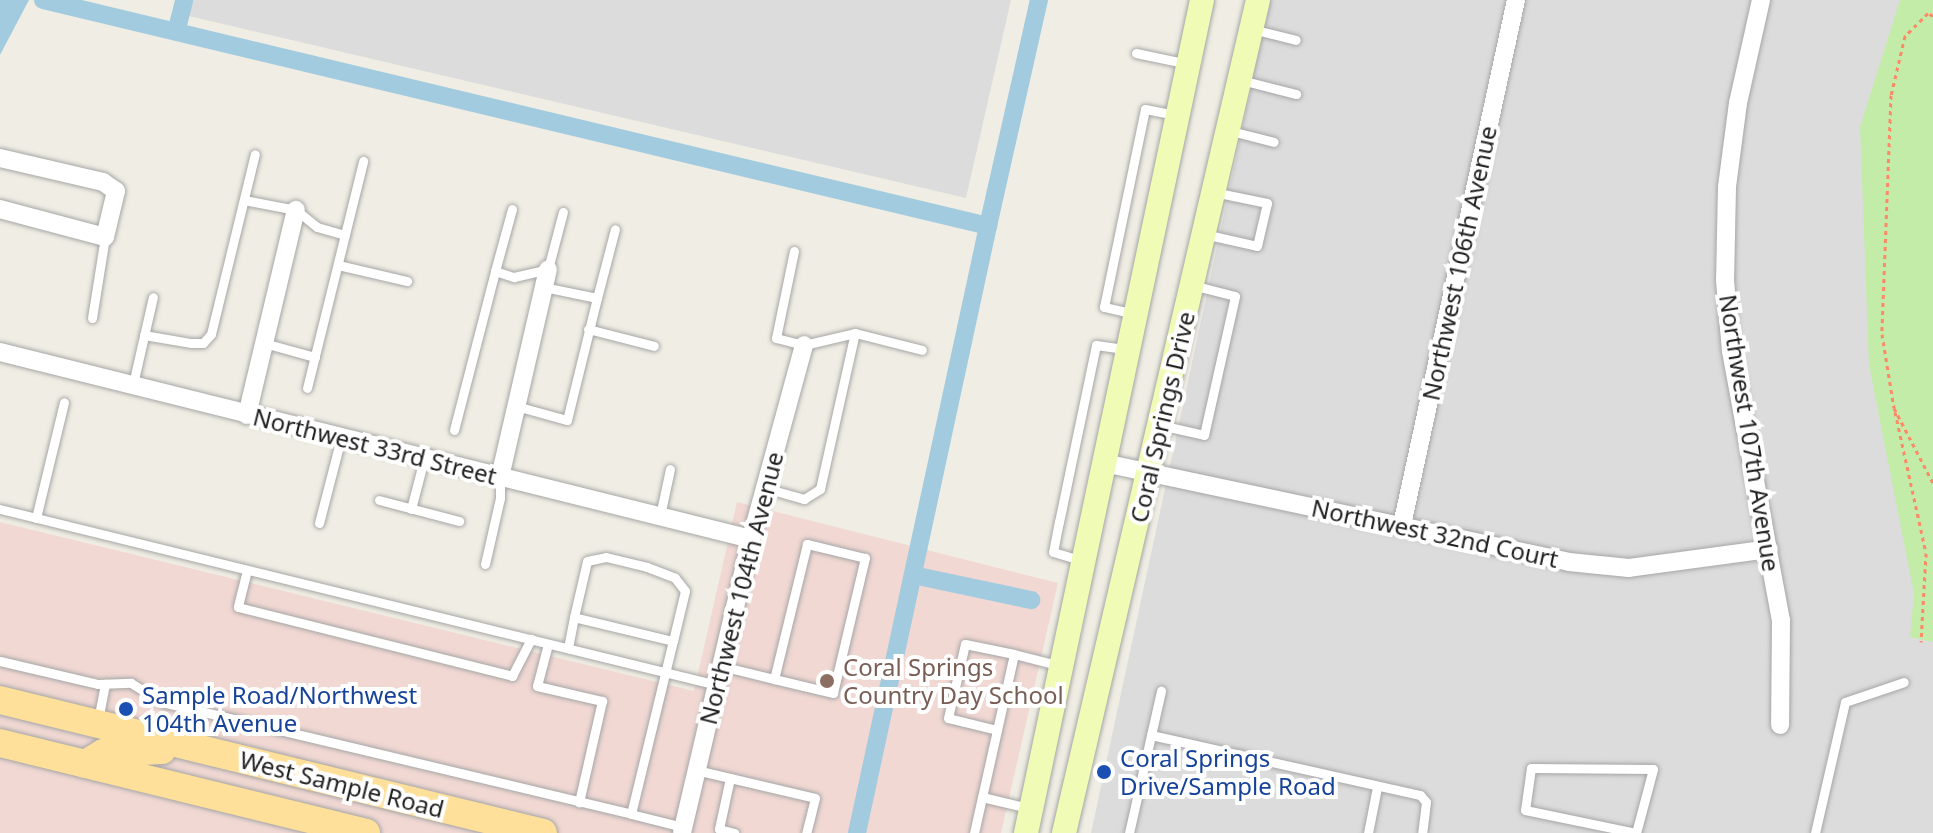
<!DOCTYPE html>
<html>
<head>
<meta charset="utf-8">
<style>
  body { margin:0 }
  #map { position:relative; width:1933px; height:833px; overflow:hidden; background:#f0eee4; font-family:"Noto Sans",sans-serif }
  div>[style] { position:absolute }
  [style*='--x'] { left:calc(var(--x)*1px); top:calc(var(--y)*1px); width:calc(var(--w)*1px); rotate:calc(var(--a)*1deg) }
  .residential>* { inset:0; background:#dddcdc }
  .commercial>* { inset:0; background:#f1d8d3 }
  .grass>* { inset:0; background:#c2eca8 }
  .water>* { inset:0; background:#a3cbdf }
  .canal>* { height:18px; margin:-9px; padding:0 9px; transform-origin:9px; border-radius:9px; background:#a3cbdf }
  .path>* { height:3px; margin-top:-1.5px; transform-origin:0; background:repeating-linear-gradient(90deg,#f86 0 4px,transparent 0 8px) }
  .roads { filter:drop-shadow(0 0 2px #a6a6a6) drop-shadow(0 0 2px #a6a6a6) }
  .lane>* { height:9px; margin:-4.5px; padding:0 4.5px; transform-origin:4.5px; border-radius:4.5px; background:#fff }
  .street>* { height:18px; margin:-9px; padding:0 9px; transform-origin:9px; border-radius:9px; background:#fff }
  .secondary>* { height:24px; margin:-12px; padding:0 12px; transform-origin:12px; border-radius:12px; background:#f0fcb6 }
  .primary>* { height:28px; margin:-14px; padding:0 14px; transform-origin:14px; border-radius:14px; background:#ffe09a }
  .dots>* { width:22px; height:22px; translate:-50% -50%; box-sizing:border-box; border:4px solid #fff; border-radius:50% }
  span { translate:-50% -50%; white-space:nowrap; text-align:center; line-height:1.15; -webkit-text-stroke:8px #fff; paint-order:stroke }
  .street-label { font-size:24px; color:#1f1f1f }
  .education-label { font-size:24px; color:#785e54 }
  .left { translate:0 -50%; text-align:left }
  .transit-label { font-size:24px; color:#164399 }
</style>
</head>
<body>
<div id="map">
  <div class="residential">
    <i style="clip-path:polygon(184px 0,1011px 0,966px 198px,180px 14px)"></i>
    <i style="clip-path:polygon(1270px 0,1933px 0,1933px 833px,1091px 833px)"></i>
  </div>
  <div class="commercial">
    <i style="clip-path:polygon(737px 502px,1058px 583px,1001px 833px,0 833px,0 522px,694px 691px)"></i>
  </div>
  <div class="grass">
    <i style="clip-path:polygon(1900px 0,1933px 0,1933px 642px,1910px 637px,1914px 594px,1869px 365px,1860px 127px)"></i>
  </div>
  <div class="water">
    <i style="clip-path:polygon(0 0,29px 0,0 55px)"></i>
  </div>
  <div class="canal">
    <i style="--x:43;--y:0;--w:972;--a:13.45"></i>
    <i style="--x:988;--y:226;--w:621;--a:102.18"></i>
    <i style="--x:177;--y:29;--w:30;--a:-76"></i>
    <i style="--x:988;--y:226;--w:232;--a:-77.3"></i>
    <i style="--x:913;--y:575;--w:121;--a:12"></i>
  </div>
  <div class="path">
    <i style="--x:1933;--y:16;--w:6;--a:-149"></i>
    <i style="--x:1928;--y:13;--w:33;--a:135"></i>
    <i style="--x:1905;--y:36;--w:61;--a:103.3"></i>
    <i style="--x:1891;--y:95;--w:239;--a:92.2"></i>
    <i style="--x:1882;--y:334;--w:75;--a:80.8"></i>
    <i style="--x:1894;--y:408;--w:85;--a:62.5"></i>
    <i style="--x:1895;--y:412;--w:144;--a:77.6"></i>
    <i style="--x:1926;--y:553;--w:89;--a:93.2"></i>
  </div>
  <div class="roads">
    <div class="lane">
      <i style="--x:1252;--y:29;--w:45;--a:14"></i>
      <i style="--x:1136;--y:53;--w:53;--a:11.9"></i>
      <i style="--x:1241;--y:80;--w:57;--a:14.3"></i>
      <i style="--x:1231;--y:131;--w:44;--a:14.3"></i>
      <i style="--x:244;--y:200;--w:53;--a:10.9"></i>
      <i style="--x:296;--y:210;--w:27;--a:39"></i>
      <i style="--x:317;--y:227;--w:29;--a:16"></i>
      <i style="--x:512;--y:209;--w:64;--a:105.3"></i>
      <i style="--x:495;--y:271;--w:20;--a:18"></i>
      <i style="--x:514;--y:277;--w:35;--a:-13"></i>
      <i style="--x:548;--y:269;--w:59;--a:-75.3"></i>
      <i style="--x:1204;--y:234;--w:54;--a:12.8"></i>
      <i style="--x:1257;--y:246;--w:44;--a:-76.9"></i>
      <i style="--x:1267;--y:203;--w:54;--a:-168.3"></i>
      <i style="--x:794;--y:251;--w:89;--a:101.7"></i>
      <i style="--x:776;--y:338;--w:29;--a:14"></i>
      <i style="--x:804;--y:345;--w:52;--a:-13.2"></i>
      <i style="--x:855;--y:333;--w:69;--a:14.2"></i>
      <i style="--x:338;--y:265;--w:71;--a:13.1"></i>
      <i style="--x:597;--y:298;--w:71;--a:-75.4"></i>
      <i style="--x:1135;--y:314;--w:32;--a:-167"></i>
      <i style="--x:1104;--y:307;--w:202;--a:-78.3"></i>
      <i style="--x:1145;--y:109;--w:33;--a:11"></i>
      <i style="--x:92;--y:318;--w:82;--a:-80.9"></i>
      <i style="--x:588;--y:329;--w:68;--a:14.4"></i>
      <i style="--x:144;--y:335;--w:48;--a:9.7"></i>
      <i style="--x:191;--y:343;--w:12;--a:0"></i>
      <i style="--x:203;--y:343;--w:12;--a:-48"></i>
      <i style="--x:211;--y:334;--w:185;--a:-76.3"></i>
      <i style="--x:264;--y:343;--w:53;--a:15.4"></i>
      <i style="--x:133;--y:384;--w:89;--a:-77.1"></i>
      <i style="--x:307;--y:388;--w:234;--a:-76.1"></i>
      <i style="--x:516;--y:406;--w:53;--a:15.4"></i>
      <i style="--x:567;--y:420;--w:126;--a:-76.2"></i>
      <i style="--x:597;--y:298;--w:54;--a:-168.3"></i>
      <i style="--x:1160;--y:425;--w:45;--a:12.8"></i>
      <i style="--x:1204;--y:435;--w:142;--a:-77.4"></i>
      <i style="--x:1235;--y:296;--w:44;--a:-165.7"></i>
      <i style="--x:454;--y:430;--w:164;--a:-75.5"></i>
      <i style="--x:765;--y:488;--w:41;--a:15.8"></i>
      <i style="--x:804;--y:499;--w:19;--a:-32"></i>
      <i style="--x:820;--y:489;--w:160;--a:-77.4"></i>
      <i style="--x:379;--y:500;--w:83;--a:14.7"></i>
      <i style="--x:0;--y:509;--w:738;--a:13.79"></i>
      <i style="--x:411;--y:509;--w:52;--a:-75.4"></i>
      <i style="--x:660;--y:516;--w:48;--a:-78"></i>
      <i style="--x:36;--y:518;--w:119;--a:-76.4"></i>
      <i style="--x:319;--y:523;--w:88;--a:-75.5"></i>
      <i style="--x:1083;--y:561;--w:31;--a:-163"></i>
      <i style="--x:1053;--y:552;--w:31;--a:-79"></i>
      <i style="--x:1059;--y:522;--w:181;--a:-78.2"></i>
      <i style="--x:1096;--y:345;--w:30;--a:8"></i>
      <i style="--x:485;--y:564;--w:68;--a:-77.2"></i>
      <i style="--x:500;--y:498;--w:21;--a:-90"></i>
      <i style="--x:247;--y:570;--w:38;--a:104"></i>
      <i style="--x:238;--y:607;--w:283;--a:14.1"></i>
      <i style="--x:512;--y:676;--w:42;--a:-62.8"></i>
      <i style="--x:574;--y:617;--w:57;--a:-76.9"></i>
      <i style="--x:587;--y:561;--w:19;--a:-12"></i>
      <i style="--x:606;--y:557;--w:42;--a:13.7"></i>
      <i style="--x:647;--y:567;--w:30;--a:21"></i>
      <i style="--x:675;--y:578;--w:16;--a:52"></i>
      <i style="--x:685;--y:591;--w:51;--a:103.5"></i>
      <i style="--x:548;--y:644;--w:43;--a:104.7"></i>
      <i style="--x:537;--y:686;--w:67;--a:13"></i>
      <i style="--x:602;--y:701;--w:104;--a:102.8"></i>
      <i style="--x:0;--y:661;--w:101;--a:13.2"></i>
      <i style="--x:98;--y:684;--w:33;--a:-2"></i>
      <i style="--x:131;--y:683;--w:36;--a:32"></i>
      <i style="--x:162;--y:702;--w:482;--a:13.4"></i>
      <i style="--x:631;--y:814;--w:178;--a:-76.4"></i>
      <i style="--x:673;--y:641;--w:102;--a:-166.4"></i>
      <i style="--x:574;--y:617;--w:32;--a:101"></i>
      <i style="--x:721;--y:666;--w:55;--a:13.8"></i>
      <i style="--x:774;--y:679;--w:61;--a:13.3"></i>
      <i style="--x:833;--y:693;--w:139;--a:-76.7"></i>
      <i style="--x:865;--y:558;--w:60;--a:-166.4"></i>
      <i style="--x:807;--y:544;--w:139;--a:103.7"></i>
      <i style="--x:98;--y:720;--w:37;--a:-79"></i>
      <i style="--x:997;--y:730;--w:50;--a:-166.2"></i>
      <i style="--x:948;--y:718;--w:76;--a:-77.1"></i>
      <i style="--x:965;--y:644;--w:50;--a:11.5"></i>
      <i style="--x:1151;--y:735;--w:276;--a:12.6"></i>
      <i style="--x:1420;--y:795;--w:9;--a:49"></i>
      <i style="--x:1426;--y:802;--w:31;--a:97"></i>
      <i style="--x:696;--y:770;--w:122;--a:13.2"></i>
      <i style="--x:815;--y:798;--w:36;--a:104"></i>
      <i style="--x:730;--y:778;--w:52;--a:102.2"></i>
      <i style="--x:719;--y:829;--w:16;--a:15"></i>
      <i style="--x:982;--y:797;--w:47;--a:13.4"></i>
      <i style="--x:631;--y:814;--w:54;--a:14"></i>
      <i style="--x:974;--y:833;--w:183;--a:-77.4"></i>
      <i style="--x:1014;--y:654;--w:49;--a:14.3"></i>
      <i style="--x:1129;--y:833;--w:146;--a:-77.3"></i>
      <i style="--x:1368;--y:833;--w:47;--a:-78.9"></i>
      <i style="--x:1636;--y:833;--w:66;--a:-75.1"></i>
      <i style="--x:1653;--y:769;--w:122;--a:-179.5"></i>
      <i style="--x:1531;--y:768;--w:42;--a:98.1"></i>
      <i style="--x:1525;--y:810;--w:113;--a:11.7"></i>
      <i style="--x:1815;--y:833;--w:134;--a:-77.1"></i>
      <i style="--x:1845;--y:702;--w:62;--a:-18.7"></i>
    </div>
    <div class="street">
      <i style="--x:1761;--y:0;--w:106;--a:102.6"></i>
      <i style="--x:1738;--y:103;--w:85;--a:97.5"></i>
      <i style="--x:1727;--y:187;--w:93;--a:91.2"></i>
      <i style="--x:1725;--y:280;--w:71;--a:85.2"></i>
      <i style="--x:1731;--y:351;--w:274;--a:79.5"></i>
      <i style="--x:1781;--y:620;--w:105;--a:90.5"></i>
      <i style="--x:0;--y:158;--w:106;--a:13.1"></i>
      <i style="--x:103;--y:182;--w:16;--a:35"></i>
      <i style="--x:116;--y:191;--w:47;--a:103.4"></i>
      <i style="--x:105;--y:237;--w:109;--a:-165.1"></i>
      <i style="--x:0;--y:352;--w:774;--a:13.98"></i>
      <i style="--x:247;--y:415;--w:211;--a:-76.6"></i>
      <i style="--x:1104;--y:463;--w:475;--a:12"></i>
      <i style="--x:1569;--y:562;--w:60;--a:5.7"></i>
      <i style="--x:1629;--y:568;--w:141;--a:-7.7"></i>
      <i style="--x:500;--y:477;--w:213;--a:-77"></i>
      <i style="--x:1402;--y:525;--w:537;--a:-77.75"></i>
      <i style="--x:682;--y:833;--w:302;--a:-76.8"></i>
      <i style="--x:751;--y:539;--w:201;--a:-74.7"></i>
    </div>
    <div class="secondary">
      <i style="--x:1026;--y:833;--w:851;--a:-78.07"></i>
      <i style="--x:1064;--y:833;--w:855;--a:-76.89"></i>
    </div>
    <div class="primary">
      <i style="--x:0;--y:700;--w:559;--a:13.76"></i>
      <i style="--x:0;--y:743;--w:377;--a:13.8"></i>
      <i style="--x:85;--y:764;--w:21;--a:-31"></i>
      <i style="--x:103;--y:753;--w:59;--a:-2.9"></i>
    </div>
  </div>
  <div class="dots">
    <i style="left:827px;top:681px;background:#8d6e63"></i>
    <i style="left:126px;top:709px;background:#1a4fb4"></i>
    <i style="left:1104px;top:772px;background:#1a4fb4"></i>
  </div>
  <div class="street-label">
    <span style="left:1459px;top:263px;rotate:-78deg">Northwest 106th Avenue</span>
    <span style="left:1162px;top:417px;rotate:-77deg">Coral Springs Drive</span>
    <span style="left:1750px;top:433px;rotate:81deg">Northwest 107th Avenue</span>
    <span style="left:375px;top:446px;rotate:14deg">Northwest 33rd Street</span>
    <span style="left:1435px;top:533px;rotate:12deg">Northwest 32nd Court</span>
    <span style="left:741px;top:588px;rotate:-76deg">Northwest 104th Avenue</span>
    <span style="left:342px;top:784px;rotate:14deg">West Sample Road</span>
  </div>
  <div class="education-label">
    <span class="left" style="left:843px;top:681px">Coral Springs<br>Country Day School</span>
  </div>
  <div class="transit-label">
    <span class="left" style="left:142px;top:709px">Sample Road/Northwest<br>104th Avenue</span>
    <span class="left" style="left:1120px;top:772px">Coral Springs<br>Drive/Sample Road</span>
  </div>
</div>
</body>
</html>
